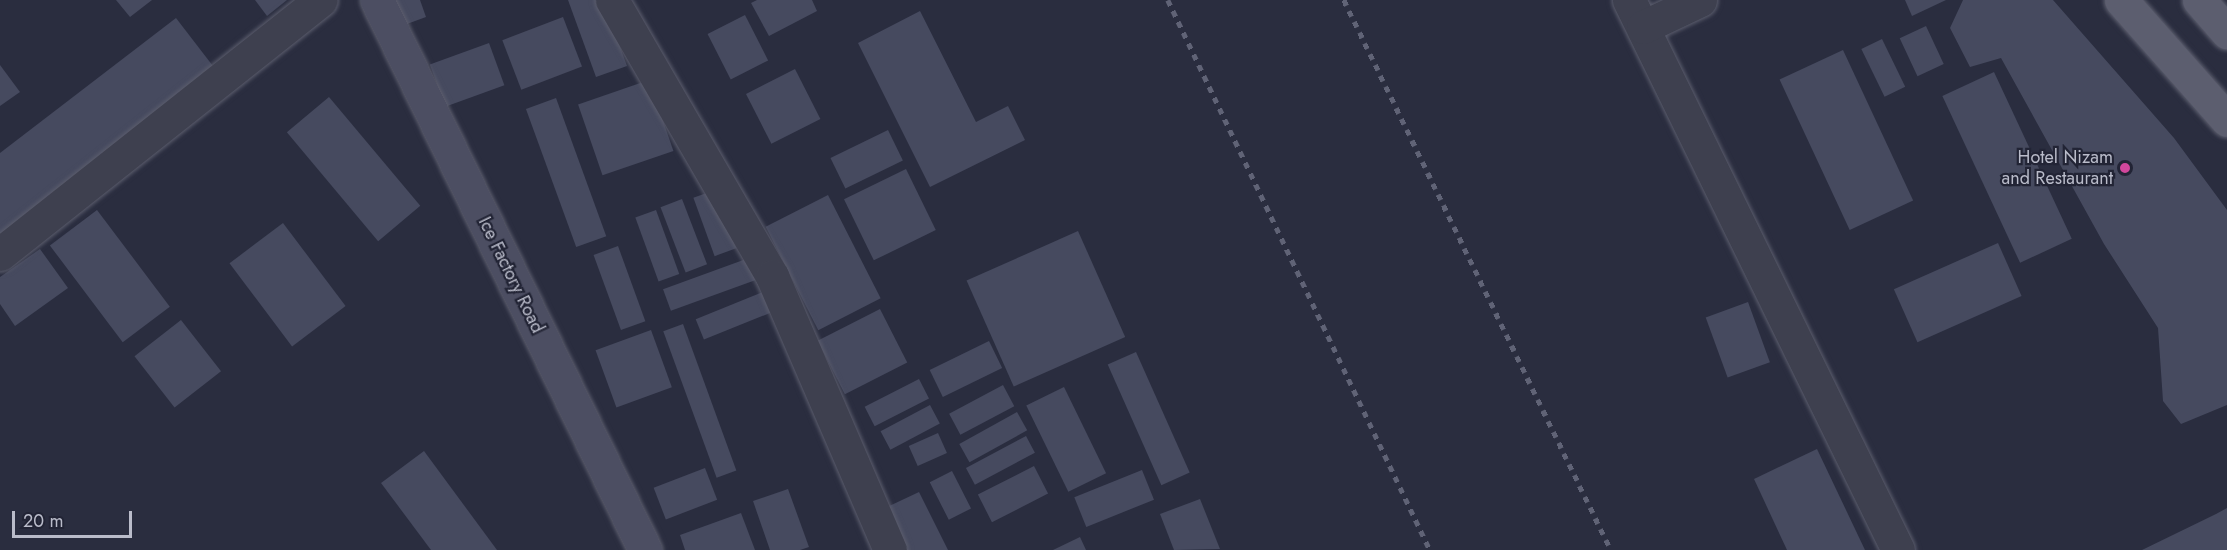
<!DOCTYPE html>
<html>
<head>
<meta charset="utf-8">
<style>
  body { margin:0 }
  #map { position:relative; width:2227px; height:550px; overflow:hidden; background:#2a2d3f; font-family:Jost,sans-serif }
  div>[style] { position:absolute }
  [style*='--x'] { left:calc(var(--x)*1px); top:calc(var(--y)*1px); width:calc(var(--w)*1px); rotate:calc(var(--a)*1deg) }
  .building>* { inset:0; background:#464a5f; transform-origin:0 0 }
  .roads { filter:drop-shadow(0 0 2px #5b5d6d) drop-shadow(0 0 2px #5b5d6d) }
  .street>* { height:33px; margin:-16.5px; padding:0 16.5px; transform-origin:16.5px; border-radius:16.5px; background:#3e404f }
  .secondary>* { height:33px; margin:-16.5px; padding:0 16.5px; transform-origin:16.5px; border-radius:16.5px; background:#4c4e62 }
  .primary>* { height:33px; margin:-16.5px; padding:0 16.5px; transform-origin:16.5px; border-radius:16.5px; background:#5c5e6f }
  .rail>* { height:4.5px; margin-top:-2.25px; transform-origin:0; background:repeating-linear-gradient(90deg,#606376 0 6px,transparent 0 12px) }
  .dots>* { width:16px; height:16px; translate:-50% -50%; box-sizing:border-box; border:3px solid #222435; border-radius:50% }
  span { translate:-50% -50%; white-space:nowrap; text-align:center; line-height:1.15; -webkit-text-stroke:4.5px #222435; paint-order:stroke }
  .poi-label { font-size:18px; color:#babcca }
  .right { translate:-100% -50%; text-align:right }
  .street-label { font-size:18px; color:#babcca }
  .scale { position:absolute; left:12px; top:511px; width:120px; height:27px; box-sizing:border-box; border:3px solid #babcca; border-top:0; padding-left:8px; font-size:18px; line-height:21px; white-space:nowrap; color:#babcca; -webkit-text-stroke:4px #222435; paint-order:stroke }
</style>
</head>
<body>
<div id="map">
  <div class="building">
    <i style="clip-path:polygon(116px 0,152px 0,130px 17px)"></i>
    <i style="clip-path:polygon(255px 0,287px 0,267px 16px)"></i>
    <i style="clip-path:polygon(385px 0,420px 0,426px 17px,396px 28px)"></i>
    <i style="clip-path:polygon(568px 0,603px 0,627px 66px,596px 77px)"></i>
    <i style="clip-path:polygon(757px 0,812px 0,817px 11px,769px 36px,751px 3px)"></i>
    <i style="clip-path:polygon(1905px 0,1946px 0,1912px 16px)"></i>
    <i style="clip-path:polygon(1963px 0,2053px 0,2174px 138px,2227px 210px,2227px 405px,2181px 424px,2163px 401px,2158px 328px,2104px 244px,2001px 58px,1970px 67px,1950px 28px)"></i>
    <i style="clip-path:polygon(920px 11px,976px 122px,1008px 106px,1025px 140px,930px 187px,858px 43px)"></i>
    <i style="left:745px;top:15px;width:51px;height:42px;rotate:63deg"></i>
    <i style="left:563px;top:17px;width:53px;height:65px;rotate:69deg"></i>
    <i style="clip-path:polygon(176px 18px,216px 70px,0 236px,0 153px)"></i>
    <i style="left:1926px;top:26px;width:42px;height:29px;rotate:65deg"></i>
    <i style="left:1882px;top:39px;width:53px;height:23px;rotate:64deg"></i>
    <i style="left:489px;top:43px;width:45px;height:63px;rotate:70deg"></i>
    <i style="left:1843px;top:50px;width:166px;height:70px;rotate:65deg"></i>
    <i style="clip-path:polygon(0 65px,20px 92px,0 106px)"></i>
    <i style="left:795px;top:69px;width:56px;height:55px;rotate:63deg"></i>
    <i style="left:1994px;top:72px;width:184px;height:57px;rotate:65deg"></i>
    <i style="left:649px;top:80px;width:75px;height:75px;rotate:71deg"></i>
    <i style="left:329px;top:97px;width:142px;height:55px;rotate:50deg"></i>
    <i style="left:556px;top:98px;width:147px;height:32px;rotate:70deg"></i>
    <i style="left:888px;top:130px;width:34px;height:64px;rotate:64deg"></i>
    <i style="left:906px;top:169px;width:68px;height:69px;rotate:64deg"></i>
    <i style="left:715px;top:190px;width:62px;height:23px;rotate:70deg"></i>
    <i style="left:828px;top:195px;width:116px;height:70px;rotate:63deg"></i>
    <i style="left:682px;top:199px;width:70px;height:23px;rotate:69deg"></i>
    <i style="left:97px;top:210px;width:121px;height:59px;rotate:53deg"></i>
    <i style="left:656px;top:210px;width:68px;height:22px;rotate:70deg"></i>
    <i style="left:283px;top:223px;width:104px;height:67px;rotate:53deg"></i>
    <i style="left:1078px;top:231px;width:116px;height:122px;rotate:66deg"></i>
    <i style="left:1998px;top:243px;width:58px;height:114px;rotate:66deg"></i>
    <i style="left:618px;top:246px;width:80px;height:26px;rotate:70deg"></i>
    <i style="clip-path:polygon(40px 249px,68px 288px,15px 326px,0 304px,0 277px)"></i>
    <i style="left:757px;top:255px;width:23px;height:100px;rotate:70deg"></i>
    <i style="left:768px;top:290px;width:22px;height:78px;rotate:68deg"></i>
    <i style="left:1748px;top:302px;width:64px;height:45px;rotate:70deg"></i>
    <i style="left:880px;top:309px;width:60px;height:70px;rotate:63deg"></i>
    <i style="left:181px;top:320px;width:65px;height:59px;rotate:52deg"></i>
    <i style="left:683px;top:324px;width:156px;height:21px;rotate:70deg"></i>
    <i style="left:651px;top:330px;width:61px;height:59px;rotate:70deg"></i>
    <i style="left:989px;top:341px;width:30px;height:66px;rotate:64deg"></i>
    <i style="left:1136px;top:352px;width:132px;height:31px;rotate:66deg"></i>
    <i style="left:919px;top:379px;width:22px;height:61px;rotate:63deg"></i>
    <i style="left:1003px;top:385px;width:24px;height:61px;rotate:62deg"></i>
    <i style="left:1064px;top:387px;width:96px;height:42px;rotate:64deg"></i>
    <i style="left:930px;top:405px;width:21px;height:56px;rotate:62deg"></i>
    <i style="left:1017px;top:412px;width:21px;height:66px;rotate:61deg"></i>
    <i style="left:938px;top:433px;width:22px;height:32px;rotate:66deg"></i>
    <i style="left:1026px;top:436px;width:19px;height:68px;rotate:62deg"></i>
    <i style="clip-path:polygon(1817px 449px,1865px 550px,1787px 550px,1754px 479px)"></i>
    <i style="clip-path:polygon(424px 451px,497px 550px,431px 550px,381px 483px)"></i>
    <i style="left:1034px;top:466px;width:31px;height:63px;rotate:63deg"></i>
    <i style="left:705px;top:468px;width:34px;height:55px;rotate:69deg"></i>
    <i style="left:1142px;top:470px;width:32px;height:73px;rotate:68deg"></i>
    <i style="left:952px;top:471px;width:42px;height:25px;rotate:63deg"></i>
    <i style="clip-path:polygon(788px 489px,809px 547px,800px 550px,770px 550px,753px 501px)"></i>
    <i style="clip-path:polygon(919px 492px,948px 550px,906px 550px,885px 508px)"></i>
    <i style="clip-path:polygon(1200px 499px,1220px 549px,1174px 550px,1160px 514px)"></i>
    <i style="clip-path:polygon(2227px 508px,2227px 550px,2142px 550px,2216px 514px)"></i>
    <i style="clip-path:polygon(741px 513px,755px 550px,685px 550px,680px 535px)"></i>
    <i style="clip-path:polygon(1080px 537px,1086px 550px,1053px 550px)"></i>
  </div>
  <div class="roads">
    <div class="street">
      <i style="--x:612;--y:0;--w:319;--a:59.9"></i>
      <i style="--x:772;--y:276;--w:298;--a:66.7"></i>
      <i style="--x:1629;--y:0;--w:612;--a:63.94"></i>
      <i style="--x:1643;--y:27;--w:63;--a:-25.3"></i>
      <i style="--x:0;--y:254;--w:409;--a:-38.4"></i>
    </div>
    <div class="secondary">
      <i style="--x:377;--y:0;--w:612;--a:64.02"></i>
    </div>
    <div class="primary">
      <i style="--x:2121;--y:0;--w:160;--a:48.5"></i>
      <i style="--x:2199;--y:0;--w:43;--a:48.8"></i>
    </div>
  </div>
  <div class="rail">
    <i style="--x:1168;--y:0;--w:609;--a:64.53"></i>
    <i style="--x:1344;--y:0;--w:611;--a:64.11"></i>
  </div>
  <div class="dots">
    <i style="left:2125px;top:168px;background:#d1479c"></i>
  </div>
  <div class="poi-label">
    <span class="right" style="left:2113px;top:168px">Hotel Nizam<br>and Restaurant</span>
  </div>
  <div class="street-label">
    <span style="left:511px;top:275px;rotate:64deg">Ice Factory Road</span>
  </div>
  <div class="scale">20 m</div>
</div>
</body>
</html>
